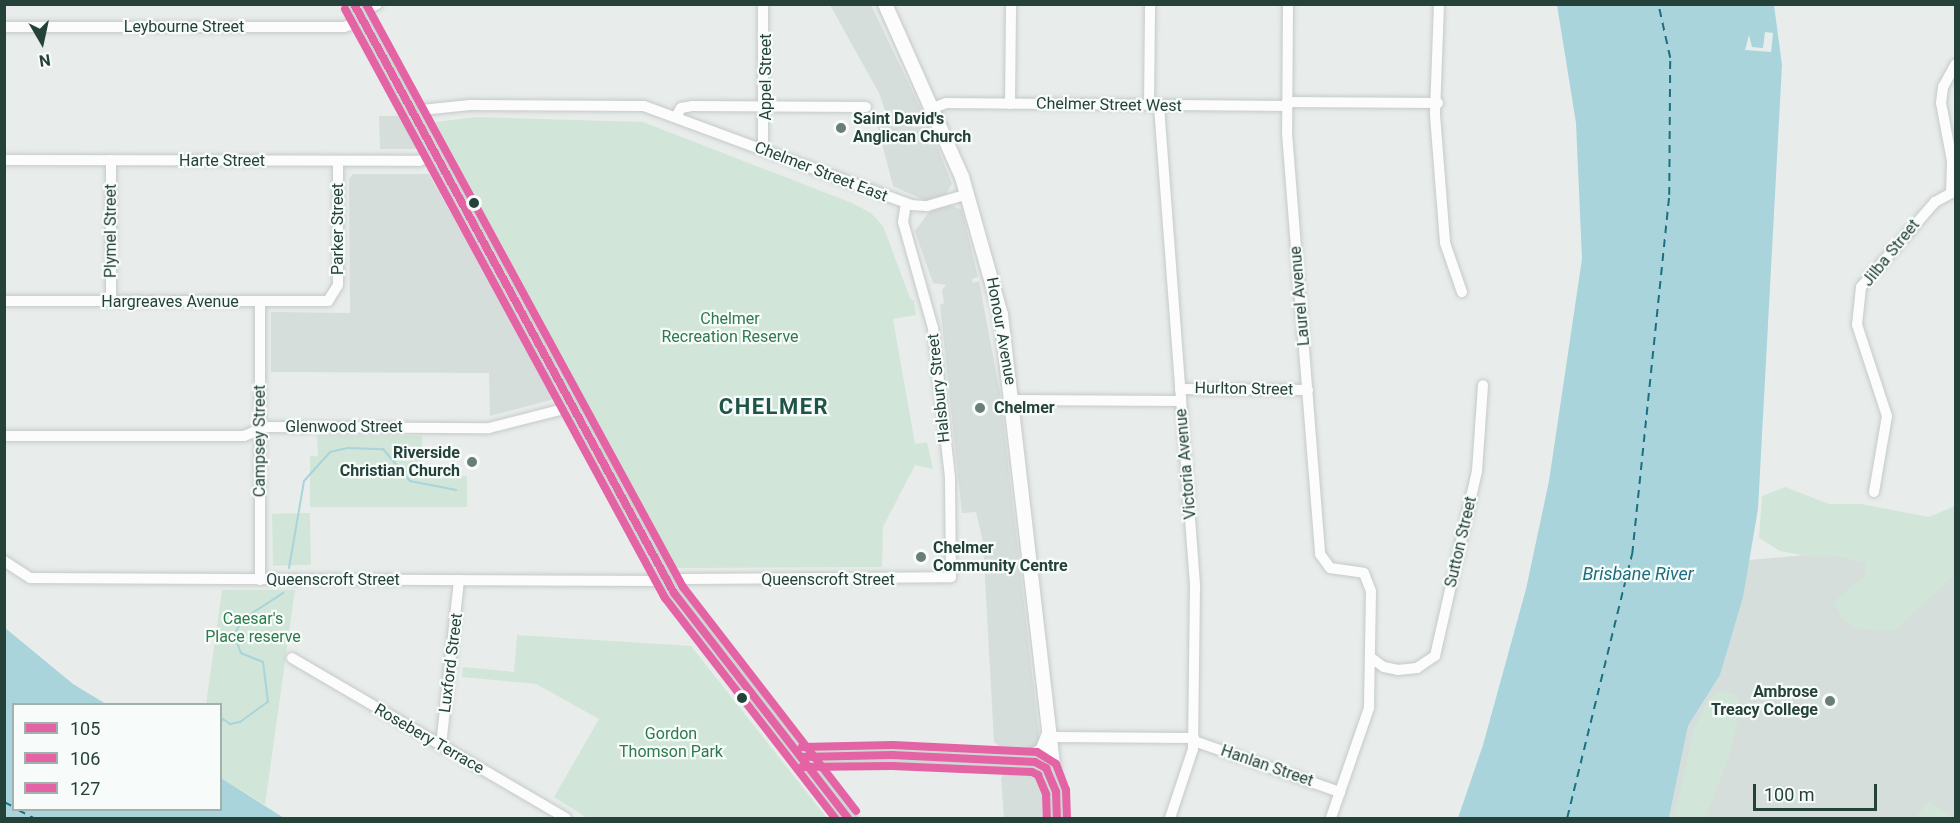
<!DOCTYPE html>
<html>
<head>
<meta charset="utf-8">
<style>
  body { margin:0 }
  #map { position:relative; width:1960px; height:823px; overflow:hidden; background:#e8edeb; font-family:Roboto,sans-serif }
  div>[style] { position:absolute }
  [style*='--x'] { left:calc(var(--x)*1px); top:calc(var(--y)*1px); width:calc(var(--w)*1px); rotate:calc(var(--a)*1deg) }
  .built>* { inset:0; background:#d6dedb }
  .green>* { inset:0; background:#d1e6d8; transform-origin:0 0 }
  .water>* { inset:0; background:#a9d4db }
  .pier>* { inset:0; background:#e8edeb }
  .stream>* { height:2px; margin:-1px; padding:0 1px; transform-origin:1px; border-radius:1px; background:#a9d4db }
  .ferry>* { height:1.5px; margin-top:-0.75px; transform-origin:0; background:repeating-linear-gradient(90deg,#1c6f80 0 8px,transparent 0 14px) }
  .roads { filter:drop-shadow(0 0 2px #c5cac8) drop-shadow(0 0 2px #c5cac8) }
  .street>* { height:10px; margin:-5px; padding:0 5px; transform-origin:5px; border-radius:5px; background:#fcfcfc }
  .secondary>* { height:14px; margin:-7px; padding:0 7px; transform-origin:7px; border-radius:7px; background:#fcfcfc }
  .primary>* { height:15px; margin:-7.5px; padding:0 7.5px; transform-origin:7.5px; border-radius:7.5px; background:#cfd7d5 }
  .bus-1>* { height:8px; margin:-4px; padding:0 4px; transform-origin:4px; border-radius:4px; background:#e463a4 }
  .bus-2>* { height:8px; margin:-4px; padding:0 4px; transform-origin:4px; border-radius:4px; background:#e463a4 }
  .bus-3>* { height:8px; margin:-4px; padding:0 4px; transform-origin:4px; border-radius:4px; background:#e463a4 }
  .dots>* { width:16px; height:16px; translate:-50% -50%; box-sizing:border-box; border:3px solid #f7fbf9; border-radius:50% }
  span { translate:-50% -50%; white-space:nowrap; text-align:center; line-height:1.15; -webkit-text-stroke:4.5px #f7fbf9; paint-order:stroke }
  .street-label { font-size:16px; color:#24423a }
  .poi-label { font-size:16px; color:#24423a; font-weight:700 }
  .left { translate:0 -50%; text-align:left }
  .right { translate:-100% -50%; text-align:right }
  .park-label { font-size:16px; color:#2d7a4b }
  .water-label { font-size:18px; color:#1c6f80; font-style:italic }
  .district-label { font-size:22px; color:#1f5548; font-weight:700; letter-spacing:1.5px }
  .frame { position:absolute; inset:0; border:6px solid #24423a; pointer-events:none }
  .legend { position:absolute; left:12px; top:703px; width:210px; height:108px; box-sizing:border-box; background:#f7fbf9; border:2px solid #a3b1ad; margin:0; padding:8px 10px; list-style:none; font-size:18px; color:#24423a }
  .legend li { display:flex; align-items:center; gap:12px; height:30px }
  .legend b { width:30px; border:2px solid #a3b1ad }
  .north { position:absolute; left:12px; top:12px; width:60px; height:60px; -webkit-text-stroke:4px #f7fbf9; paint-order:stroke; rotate:171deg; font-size:16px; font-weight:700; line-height:24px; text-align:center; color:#24423a }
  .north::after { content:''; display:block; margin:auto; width:21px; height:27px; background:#24423a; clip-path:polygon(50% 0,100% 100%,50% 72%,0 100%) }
  .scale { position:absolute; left:1753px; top:784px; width:124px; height:27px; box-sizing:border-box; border:3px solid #24423a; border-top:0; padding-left:8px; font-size:18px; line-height:21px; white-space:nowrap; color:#24423a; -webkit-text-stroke:4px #f7fbf9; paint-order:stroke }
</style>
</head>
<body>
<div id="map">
  <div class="built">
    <i style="clip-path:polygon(830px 5px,871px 5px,931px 130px,952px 184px,946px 194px,926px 201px,893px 186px,875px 116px,886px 114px,880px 95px)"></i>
    <i style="clip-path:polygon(379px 116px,402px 116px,414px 136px,416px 149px,380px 149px)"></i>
    <i style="clip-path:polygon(353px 174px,429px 174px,553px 396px,551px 400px,490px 416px,489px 373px,271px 372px,271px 312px,350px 313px,349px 179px)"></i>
    <i style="clip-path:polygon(950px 205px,962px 210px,978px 277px,972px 279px,973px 283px,979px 281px,1000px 393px,1040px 743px,1030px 753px,1009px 756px,994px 742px,983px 542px,976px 512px,962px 513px,940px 305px,944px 303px,942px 290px,946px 285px,933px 283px,915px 231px,929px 212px)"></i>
    <i style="clip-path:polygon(1955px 542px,1955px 818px,1669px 818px,1688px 726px,1720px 675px,1749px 560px)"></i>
    <i style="clip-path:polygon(1031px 765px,1045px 775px,1045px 818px,1004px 818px,1001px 778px,1009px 768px)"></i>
  </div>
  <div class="green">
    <i style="clip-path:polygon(477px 117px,643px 122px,852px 203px,871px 213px,883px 226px,910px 298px,914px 301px,916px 315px,893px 319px,915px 444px,927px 442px,933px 469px,915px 465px,883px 527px,882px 567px,674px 568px,435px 122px)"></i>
    <i style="clip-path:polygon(317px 435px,422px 436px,421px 475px,467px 476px,467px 507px,310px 507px,310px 456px,318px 456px)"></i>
    <i style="clip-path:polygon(1785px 487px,1829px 504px,1861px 504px,1929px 517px,1955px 506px,1955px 574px,1894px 631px,1853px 628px,1842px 618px,1834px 602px,1865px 576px,1865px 563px,1840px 556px,1812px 557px,1780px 551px,1759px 538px,1762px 496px)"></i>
    <i style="left:310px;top:513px;width:52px;height:38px;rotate:89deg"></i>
    <i style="clip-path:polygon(222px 590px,295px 590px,265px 805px,221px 778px,220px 704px,206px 704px)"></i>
    <i style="clip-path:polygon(517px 635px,691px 646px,827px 818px,587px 818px,554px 797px,599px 719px,536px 684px,462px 677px,463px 667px,514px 672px)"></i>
    <i style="clip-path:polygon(1720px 690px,1737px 696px,1740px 709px,1729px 757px,1705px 818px,1674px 818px,1694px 731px,1706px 703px)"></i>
    <i style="clip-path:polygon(1929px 801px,1953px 818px,1915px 818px)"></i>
  </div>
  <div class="water">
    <i style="clip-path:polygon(1557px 5px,1774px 5px,1782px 65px,1758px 509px,1743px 597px,1720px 675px,1688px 726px,1669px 818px,1458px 818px,1483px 745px,1526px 589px,1549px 481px,1582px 259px,1576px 123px)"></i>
    <i style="clip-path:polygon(4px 627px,73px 684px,106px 704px,14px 704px,14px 810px,220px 810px,221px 778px,284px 818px,5px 818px)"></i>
  </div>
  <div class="pier">
    <i style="clip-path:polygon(1765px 32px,1773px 33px,1771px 52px,1745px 50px,1749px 35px,1752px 47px,1763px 48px)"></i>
  </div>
  <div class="stream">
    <i style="--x:289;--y:568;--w:88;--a:-80.2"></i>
    <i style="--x:304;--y:481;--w:39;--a:-48"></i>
    <i style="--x:330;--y:452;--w:17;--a:-13"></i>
    <i style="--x:347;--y:448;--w:36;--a:2"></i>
    <i style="--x:383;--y:449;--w:42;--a:49.8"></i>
    <i style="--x:410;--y:481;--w:47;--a:11.1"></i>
    <i style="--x:220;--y:724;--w:6;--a:-59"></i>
    <i style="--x:223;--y:719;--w:9;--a:36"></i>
    <i style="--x:230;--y:724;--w:10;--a:-11"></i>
    <i style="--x:240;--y:722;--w:34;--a:-36"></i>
    <i style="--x:268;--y:702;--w:40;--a:-97.1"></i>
    <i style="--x:263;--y:662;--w:24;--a:-158"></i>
    <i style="--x:241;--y:653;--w:19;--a:-111"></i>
    <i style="--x:234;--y:635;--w:18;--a:-61"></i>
    <i style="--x:243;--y:619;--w:48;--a:-33"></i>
  </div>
  <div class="ferry">
    <i style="--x:4;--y:802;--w:11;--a:27"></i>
    <i style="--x:18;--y:810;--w:18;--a:27"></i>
    <i style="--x:1567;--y:818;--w:272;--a:-76.2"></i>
    <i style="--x:1632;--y:554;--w:361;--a:-84.1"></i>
    <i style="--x:1669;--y:195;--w:137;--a:-89.6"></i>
    <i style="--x:1670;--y:58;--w:55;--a:-102.5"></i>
  </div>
  <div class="roads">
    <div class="street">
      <i style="--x:1288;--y:4;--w:129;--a:90.4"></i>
      <i style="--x:1287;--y:133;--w:422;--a:85.5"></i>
      <i style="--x:1320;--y:554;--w:17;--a:54"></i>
      <i style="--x:1330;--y:568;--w:34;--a:8"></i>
      <i style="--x:1364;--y:573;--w:19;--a:69"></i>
      <i style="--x:1371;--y:591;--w:117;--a:91"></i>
      <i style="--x:1369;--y:708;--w:116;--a:109.1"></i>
      <i style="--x:1439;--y:4;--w:111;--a:92.1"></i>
      <i style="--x:1435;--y:115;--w:128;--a:85.5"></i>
      <i style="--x:1445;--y:243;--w:52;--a:70.9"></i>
      <i style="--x:359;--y:14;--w:21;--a:-29"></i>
      <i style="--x:4;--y:27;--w:340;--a:0"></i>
      <i style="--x:344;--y:27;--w:20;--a:-18"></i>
      <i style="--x:1287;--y:102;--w:151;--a:0.4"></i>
      <i style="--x:1010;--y:104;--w:100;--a:-89.4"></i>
      <i style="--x:1149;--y:106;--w:102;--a:-89.4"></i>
      <i style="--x:1159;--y:106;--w:481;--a:85.7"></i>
      <i style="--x:1195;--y:586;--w:163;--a:90.7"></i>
      <i style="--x:1193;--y:749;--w:73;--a:108.4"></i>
      <i style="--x:933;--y:108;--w:14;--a:-21"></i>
      <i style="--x:946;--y:103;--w:341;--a:0.5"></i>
      <i style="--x:412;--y:111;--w:58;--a:-5.9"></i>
      <i style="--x:470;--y:105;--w:174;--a:0.3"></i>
      <i style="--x:644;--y:106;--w:285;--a:20.3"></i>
      <i style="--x:911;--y:205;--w:16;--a:4"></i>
      <i style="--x:927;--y:206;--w:43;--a:-16.3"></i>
      <i style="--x:676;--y:117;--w:10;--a:-61"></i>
      <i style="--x:681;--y:108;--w:11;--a:-10"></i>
      <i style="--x:692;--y:106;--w:174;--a:0.3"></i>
      <i style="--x:763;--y:150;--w:146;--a:-90"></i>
      <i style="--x:4;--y:160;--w:415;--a:0.1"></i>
      <i style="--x:419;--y:161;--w:19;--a:-21"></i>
      <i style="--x:111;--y:160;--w:142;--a:90"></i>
      <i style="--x:1951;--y:193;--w:32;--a:-88"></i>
      <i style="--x:1952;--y:161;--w:59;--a:-100.7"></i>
      <i style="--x:1941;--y:103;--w:16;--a:-83"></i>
      <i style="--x:1943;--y:87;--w:26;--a:-61"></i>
      <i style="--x:4;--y:301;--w:324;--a:0"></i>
      <i style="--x:328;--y:301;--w:19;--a:-58"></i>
      <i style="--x:338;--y:285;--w:124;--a:-90"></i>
      <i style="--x:260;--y:302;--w:278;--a:90"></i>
      <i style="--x:1180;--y:389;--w:128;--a:0.4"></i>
      <i style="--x:1012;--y:400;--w:169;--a:0.3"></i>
      <i style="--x:4;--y:436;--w:240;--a:0"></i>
      <i style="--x:244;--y:436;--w:24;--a:-22"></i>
      <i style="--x:266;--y:427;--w:223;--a:0.3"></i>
      <i style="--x:489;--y:428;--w:89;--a:-14.3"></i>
      <i style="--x:1874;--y:492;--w:77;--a:-80.3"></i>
      <i style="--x:1887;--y:416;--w:96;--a:-108.2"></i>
      <i style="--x:1857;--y:325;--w:38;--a:-84"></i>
      <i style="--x:1861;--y:287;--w:113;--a:-49"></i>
      <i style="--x:1935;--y:202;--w:18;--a:-29"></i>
      <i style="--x:4;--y:561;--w:31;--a:33"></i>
      <i style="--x:30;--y:578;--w:637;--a:0.27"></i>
      <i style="--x:670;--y:585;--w:14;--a:-25"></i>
      <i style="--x:683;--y:579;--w:268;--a:-0.4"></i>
      <i style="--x:951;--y:577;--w:100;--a:-90.6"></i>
      <i style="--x:950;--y:477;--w:150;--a:-96.5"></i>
      <i style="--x:933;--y:328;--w:110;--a:-105.8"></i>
      <i style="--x:903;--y:222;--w:18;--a:-81"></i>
      <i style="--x:1370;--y:657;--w:17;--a:36"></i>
      <i style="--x:1384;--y:667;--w:14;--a:12"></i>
      <i style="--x:1398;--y:670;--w:19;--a:-6"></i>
      <i style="--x:1417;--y:668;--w:22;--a:-34"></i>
      <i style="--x:1435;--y:656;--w:190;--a:-77.2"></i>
      <i style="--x:1477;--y:471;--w:86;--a:-86"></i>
      <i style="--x:292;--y:658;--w:317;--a:30.3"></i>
      <i style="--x:1052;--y:737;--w:142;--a:0.4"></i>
      <i style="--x:1194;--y:741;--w:155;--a:19.3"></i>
      <i style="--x:441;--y:746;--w:167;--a:-83.8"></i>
    </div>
    <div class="secondary">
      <i style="--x:885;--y:4;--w:189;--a:66"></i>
      <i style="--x:962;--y:177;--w:143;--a:74.2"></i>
      <i style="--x:1001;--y:315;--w:475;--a:83.4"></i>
      <i style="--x:1023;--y:760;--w:21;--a:-25"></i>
      <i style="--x:1042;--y:751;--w:18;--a:-68"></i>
    </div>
    <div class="primary">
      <i style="--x:354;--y:4;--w:670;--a:61.49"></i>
      <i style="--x:674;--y:593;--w:79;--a:54.3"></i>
      <i style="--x:720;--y:657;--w:206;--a:51.5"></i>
      <i style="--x:802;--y:757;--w:90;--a:-1.3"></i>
      <i style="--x:892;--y:755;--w:143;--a:2.8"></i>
      <i style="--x:1035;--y:762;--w:13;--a:29"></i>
      <i style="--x:1046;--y:768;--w:26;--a:67"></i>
      <i style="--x:1056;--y:792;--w:26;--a:88"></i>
    </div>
  </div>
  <div class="bus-1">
    <i style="--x:354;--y:4;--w:670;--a:61.49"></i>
    <i style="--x:674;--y:593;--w:284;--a:52.3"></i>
    <i style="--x:802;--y:757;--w:90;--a:-1.3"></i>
    <i style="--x:892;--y:755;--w:143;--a:2.8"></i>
    <i style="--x:1035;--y:762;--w:13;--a:29"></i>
    <i style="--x:1046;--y:768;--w:26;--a:67"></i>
    <i style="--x:1056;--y:792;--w:26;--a:88"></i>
  </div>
  <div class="bus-2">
    <i style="--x:345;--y:9;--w:670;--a:61.49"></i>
    <i style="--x:665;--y:598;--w:278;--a:52.3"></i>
    <i style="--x:802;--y:767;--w:90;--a:-0.6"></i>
    <i style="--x:892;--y:766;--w:140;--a:2.5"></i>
    <i style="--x:1032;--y:772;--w:7;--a:27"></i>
    <i style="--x:1038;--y:775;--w:21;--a:67"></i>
    <i style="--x:1046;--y:794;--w:24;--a:88"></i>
  </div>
  <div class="bus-3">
    <i style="--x:366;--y:4;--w:664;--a:61.47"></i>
    <i style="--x:683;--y:587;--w:283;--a:52.3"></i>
    <i style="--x:802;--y:747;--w:91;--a:-1.3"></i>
    <i style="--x:893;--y:745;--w:144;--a:2.8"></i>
    <i style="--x:1037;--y:752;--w:22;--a:32"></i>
    <i style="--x:1056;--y:764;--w:28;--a:69"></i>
    <i style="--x:1066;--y:790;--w:28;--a:88"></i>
  </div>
  <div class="dots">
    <i style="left:841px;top:128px;background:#697e78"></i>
    <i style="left:474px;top:203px;background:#24423a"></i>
    <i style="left:980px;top:408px;background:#697e78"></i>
    <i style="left:472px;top:462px;background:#697e78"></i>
    <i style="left:921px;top:557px;background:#697e78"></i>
    <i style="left:742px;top:698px;background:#24423a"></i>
    <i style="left:1830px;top:701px;background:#697e78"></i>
  </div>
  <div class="street-label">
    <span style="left:184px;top:27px">Leybourne Street</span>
    <span style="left:766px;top:77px;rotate:-90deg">Appel Street</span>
    <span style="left:1109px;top:105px;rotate:1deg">Chelmer Street West</span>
    <span style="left:222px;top:161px">Harte Street</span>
    <span style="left:821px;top:172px;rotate:21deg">Chelmer Street East</span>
    <span style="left:338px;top:229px;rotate:-90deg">Parker Street</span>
    <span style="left:111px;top:231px;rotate:-90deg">Plymel Street</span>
    <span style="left:1891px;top:253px;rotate:-51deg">Jilba Street</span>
    <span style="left:1300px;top:296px;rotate:-95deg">Laurel Avenue</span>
    <span style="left:170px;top:302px">Hargreaves Avenue</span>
    <span style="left:1001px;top:331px;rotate:80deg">Honour Avenue</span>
    <span style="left:939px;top:388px;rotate:-96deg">Halsbury Street</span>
    <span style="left:1244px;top:389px;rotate:1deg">Hurlton Street</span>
    <span style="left:344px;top:427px">Glenwood Street</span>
    <span style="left:260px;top:441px;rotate:-90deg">Campsey Street</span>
    <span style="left:1186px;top:464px;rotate:-95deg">Victoria Avenue</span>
    <span style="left:1461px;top:542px;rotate:-77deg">Sutton Street</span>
    <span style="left:333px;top:580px">Queenscroft Street</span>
    <span style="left:828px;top:580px">Queenscroft Street</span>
    <span style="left:451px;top:663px;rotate:-83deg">Luxford Street</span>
    <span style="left:429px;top:739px;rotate:30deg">Rosebery Terrace</span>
    <span style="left:1267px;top:766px;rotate:19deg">Hanlan Street</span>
  </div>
  <div class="poi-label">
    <span class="left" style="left:853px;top:128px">Saint David's<br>Anglican Church</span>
    <span class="left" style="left:994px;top:408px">Chelmer</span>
    <span class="right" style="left:460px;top:462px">Riverside<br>Christian Church</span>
    <span class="left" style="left:933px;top:557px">Chelmer<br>Community Centre</span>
    <span class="right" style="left:1818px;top:701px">Ambrose<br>Treacy College</span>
  </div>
  <div class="park-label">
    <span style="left:730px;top:328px">Chelmer<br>Recreation Reserve</span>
    <span style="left:253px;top:628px">Caesar's<br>Place reserve</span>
    <span style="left:671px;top:743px">Gordon<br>Thomson Park</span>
  </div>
  <div class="water-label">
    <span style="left:1638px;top:574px">Brisbane River</span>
  </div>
  <div class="district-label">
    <span style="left:774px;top:407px">CHELMER</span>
  </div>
  <div class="frame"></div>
  <ul class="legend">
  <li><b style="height:8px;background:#e463a4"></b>105</li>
  <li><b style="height:8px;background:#e463a4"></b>106</li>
  <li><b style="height:8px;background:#e463a4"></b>127</li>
  </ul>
  <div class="north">N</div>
  <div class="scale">100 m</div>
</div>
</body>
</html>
